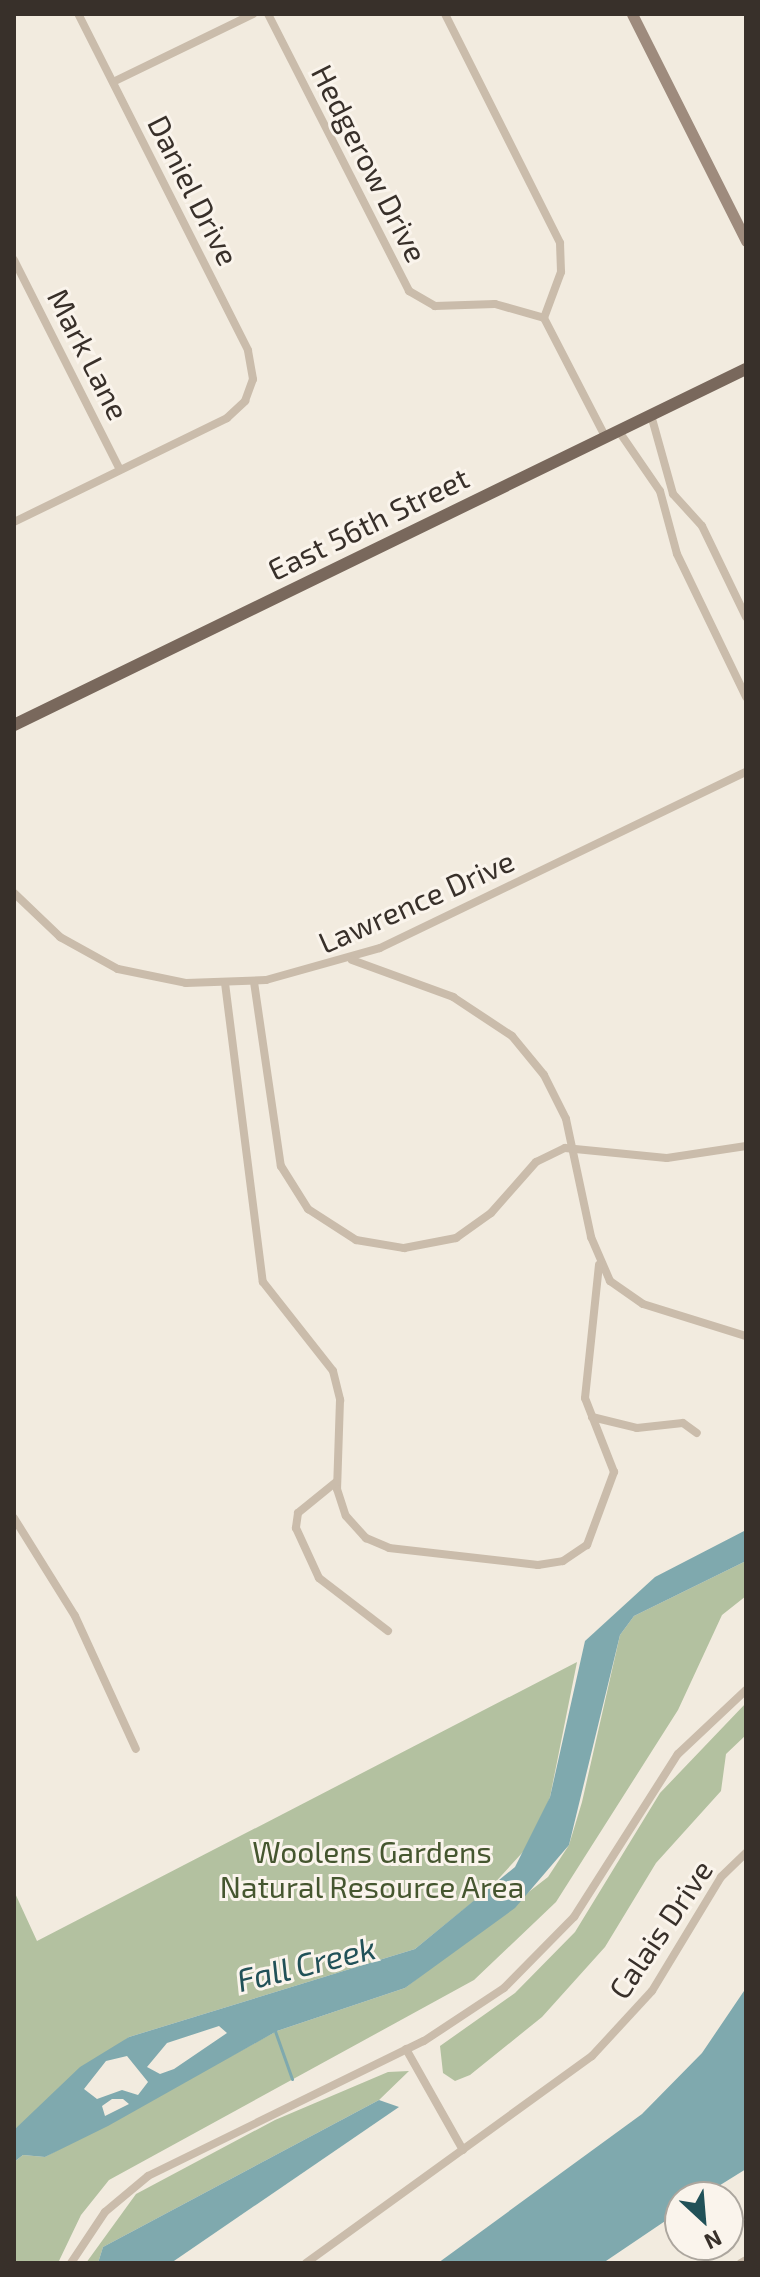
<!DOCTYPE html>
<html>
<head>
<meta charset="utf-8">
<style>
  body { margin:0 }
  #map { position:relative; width:760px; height:2277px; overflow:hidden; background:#f2ebdf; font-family:"Exo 2",sans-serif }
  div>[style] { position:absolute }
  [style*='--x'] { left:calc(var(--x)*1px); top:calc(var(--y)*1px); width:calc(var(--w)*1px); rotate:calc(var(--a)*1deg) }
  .green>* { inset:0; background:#b3c1a0 }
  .water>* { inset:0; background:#7fa9ae }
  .stream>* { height:3px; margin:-1.5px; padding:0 1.5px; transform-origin:1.5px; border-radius:1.5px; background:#7fa9ae }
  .street>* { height:8px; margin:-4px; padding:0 4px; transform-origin:4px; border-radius:4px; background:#cabcab }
  .secondary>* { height:11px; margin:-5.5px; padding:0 5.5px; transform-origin:5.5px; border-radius:5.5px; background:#9e8b7d }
  .primary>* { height:12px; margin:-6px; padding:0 6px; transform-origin:6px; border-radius:6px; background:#79685c }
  span { translate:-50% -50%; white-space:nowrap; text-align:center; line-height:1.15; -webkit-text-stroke:6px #faf4ec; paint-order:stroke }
  .street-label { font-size:30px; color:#38302a }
  .park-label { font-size:30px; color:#45562f }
  .water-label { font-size:32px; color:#215158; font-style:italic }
  .frame { position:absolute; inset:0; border:16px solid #38302a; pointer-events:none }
  .north { position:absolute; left:664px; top:2181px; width:80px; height:80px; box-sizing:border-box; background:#faf4ec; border:2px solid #aca69e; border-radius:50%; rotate:154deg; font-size:22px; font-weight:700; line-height:32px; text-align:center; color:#38302a }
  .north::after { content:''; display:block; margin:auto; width:28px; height:36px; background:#215158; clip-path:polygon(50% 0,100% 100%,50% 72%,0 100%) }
</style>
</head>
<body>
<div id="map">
  <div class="green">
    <i style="clip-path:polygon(746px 1561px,746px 1596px,722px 1615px,678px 1710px,556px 1902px,474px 1980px,109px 2180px,81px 2215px,58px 2263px,14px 2263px,14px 2162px,23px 2155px,45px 2157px,277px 2031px,405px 1988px,548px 1877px,569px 1845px,582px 1802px,620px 1635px,634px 1616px)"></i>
    <i style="clip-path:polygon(577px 1662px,550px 1797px,533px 1841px,490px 1888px,415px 1949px,129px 2037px,14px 2130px,14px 1891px,37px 1941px)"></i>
    <i style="clip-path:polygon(746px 1703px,746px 1735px,726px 1754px,721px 1791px,656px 1863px,605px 1947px,542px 2017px,470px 2075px,455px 2081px,443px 2073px,440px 2046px,515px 1993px,575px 1932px,660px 1793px)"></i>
    <i style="clip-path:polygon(409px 2071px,379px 2100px,103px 2247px,98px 2263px,86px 2263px,136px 2194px,275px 2120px,388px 2072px)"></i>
  </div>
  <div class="water">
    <i style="clip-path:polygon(evenodd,746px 1530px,746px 1561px,634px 1616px,620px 1635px,569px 1845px,515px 1908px,405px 1988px,277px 2031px,108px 2126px,45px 2157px,23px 2155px,14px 2162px,14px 2130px,80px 2067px,129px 2037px,415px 1949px,515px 1867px,550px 1797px,585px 1641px,655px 1577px,746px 1530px,219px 2026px,227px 2033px,174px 2069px,160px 2074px,147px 2067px,167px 2043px,219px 2026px,746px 1530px,127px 2056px,148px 2082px,138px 2095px,122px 2090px,97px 2099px,84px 2089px,106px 2061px,127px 2056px,746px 1530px,112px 2099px,123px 2099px,129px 2104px,105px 2116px,102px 2106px,112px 2099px)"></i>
    <i style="clip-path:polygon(746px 1988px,746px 2169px,701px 2197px,680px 2197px,680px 2211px,603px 2263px,438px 2263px,642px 2114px,702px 2053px)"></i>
    <i style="clip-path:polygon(379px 2100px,399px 2107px,171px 2263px,98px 2263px,103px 2247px)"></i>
  </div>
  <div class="stream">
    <i style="--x:275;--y:2031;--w:51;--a:70.5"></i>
  </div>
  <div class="street">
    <i style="--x:268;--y:14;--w:311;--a:63"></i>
    <i style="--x:409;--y:291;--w:30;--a:30"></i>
    <i style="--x:435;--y:306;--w:60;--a:-1.9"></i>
    <i style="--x:495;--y:304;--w:51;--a:15.9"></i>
    <i style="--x:445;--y:14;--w:256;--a:63.3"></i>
    <i style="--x:560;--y:243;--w:29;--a:88"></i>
    <i style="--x:561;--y:272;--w:49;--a:110.3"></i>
    <i style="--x:113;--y:82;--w:156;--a:-25.9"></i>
    <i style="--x:14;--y:260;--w:235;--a:63.2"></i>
    <i style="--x:544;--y:318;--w:133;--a:62.7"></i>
    <i style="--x:651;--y:415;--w:82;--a:74.4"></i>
    <i style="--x:673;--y:494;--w:43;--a:47.8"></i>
    <i style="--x:702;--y:526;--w:101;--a:64.2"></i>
    <i style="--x:618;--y:430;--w:74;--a:55.5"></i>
    <i style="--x:660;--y:491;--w:65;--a:74.9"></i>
    <i style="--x:677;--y:554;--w:159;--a:64.2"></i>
    <i style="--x:14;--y:522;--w:237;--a:-26"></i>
    <i style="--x:227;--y:418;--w:25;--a:-43"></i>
    <i style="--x:245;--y:401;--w:23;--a:-70"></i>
    <i style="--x:253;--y:379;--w:29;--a:-100"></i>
    <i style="--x:248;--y:350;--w:377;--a:-116.8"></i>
    <i style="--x:14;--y:893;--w:64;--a:43.7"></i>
    <i style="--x:60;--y:937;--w:66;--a:28.9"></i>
    <i style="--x:118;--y:969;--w:69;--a:11.6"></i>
    <i style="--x:186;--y:983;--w:80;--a:-2.1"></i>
    <i style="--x:266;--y:980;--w:118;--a:-15.7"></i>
    <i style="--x:380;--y:948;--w:406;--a:-25.7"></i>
    <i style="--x:352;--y:960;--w:108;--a:20.1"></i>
    <i style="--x:453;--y:997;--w:71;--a:33.5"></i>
    <i style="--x:512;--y:1036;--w:50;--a:50.6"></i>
    <i style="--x:544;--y:1075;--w:49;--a:63.4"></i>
    <i style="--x:566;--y:1119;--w:121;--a:78"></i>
    <i style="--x:591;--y:1237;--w:48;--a:66.6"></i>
    <i style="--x:610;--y:1281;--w:40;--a:34.9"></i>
    <i style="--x:643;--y:1304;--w:108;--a:17.3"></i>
    <i style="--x:254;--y:982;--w:186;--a:81.7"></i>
    <i style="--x:281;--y:1166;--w:51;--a:57.9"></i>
    <i style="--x:308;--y:1209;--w:57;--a:32.9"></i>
    <i style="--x:356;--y:1240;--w:49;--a:9.5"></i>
    <i style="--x:404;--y:1248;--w:53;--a:-10.9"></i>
    <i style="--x:456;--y:1238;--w:43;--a:-35.5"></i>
    <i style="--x:491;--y:1213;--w:68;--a:-48.6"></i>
    <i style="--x:536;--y:1162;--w:32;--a:-26"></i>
    <i style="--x:565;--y:1148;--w:102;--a:5.6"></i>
    <i style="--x:667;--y:1158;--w:80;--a:-8.6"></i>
    <i style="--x:225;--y:983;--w:301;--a:82.8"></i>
    <i style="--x:263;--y:1282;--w:113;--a:51.8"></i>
    <i style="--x:333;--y:1371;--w:30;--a:76"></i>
    <i style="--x:340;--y:1400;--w:89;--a:91.9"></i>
    <i style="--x:337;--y:1489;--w:28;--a:72"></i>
    <i style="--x:346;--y:1516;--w:30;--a:48"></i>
    <i style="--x:366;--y:1538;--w:25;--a:23"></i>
    <i style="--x:389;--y:1548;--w:150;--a:6.5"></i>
    <i style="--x:538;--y:1565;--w:25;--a:-9"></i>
    <i style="--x:563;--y:1561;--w:29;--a:-34"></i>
    <i style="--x:587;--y:1545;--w:78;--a:-69.7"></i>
    <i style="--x:614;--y:1472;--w:79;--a:-111.4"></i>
    <i style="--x:585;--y:1398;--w:134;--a:-84"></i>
    <i style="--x:592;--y:1417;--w:46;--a:13.7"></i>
    <i style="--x:637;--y:1428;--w:46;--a:-6.2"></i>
    <i style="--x:683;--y:1423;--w:17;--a:36"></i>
    <i style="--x:336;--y:1482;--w:49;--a:140.8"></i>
    <i style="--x:298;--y:1513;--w:15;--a:98"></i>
    <i style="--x:296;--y:1528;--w:55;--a:65.3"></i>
    <i style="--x:319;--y:1578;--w:87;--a:37.5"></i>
    <i style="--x:14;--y:1518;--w:115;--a:58.1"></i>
    <i style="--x:75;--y:1616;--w:146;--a:65.4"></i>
    <i style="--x:406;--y:2049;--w:116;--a:60.6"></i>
    <i style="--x:71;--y:2263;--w:61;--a:-56.3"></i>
    <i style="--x:105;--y:2212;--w:56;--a:-39.9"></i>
    <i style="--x:148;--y:2176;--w:307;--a:-26.1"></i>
    <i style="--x:424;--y:2041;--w:96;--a:-33.5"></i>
    <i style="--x:504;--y:1988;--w:100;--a:-45.4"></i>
    <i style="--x:574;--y:1917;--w:193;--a:-57.5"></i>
    <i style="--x:678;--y:1754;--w:93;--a:-43.3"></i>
    <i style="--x:306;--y:2263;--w:353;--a:-35.9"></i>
    <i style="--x:592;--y:2056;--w:88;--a:-47.3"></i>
    <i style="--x:652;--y:1991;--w:133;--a:-58.8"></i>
    <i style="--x:721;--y:1877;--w:35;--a:-44"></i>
    <i style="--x:741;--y:2263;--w:6;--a:-31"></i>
  </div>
  <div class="secondary">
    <i style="--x:632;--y:14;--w:254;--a:63.3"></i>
  </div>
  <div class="primary">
    <i style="--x:14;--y:725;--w:814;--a:-25.94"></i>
  </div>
  <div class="street-label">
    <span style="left:370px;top:163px;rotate:63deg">Hedgerow Drive</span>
    <span style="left:194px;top:190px;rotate:63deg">Daniel Drive</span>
    <span style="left:89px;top:354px;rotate:63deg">Mark Lane</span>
    <span style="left:368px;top:523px;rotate:-26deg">East 56th Street</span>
    <span style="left:416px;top:901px;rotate:-24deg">Lawrence Drive</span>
    <span style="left:660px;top:1929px;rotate:-56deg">Calais Drive</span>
  </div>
  <div class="park-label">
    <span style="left:372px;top:1868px">Woolens Gardens<br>Natural Resource Area</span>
  </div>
  <div class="water-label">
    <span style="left:306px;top:1963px;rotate:-14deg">Fall Creek</span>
  </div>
  <div class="frame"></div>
  <div class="north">N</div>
</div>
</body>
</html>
